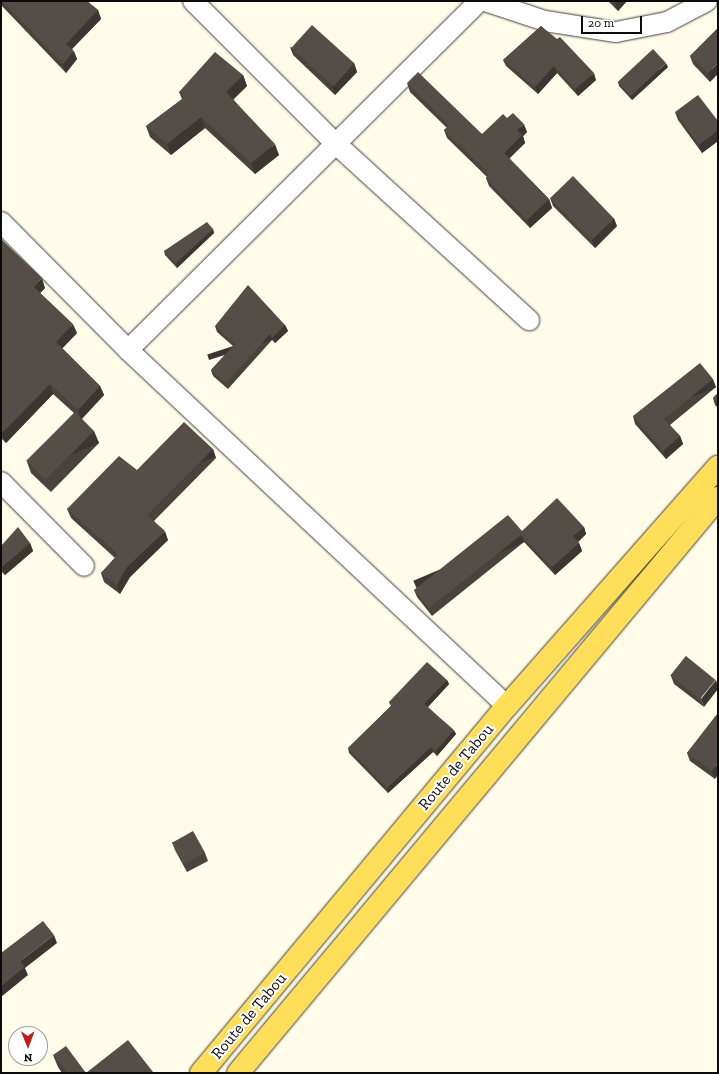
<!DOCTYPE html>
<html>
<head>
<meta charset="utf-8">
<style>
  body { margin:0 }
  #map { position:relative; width:719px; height:1074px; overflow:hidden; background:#fffcea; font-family:"Zilla Slab",serif }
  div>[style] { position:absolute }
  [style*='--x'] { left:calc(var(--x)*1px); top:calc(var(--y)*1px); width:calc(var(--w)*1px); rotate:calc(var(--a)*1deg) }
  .roads { filter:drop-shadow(0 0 1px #3e3e3e) drop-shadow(0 0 1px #3e3e3e) }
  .minor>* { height:20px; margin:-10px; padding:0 10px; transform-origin:10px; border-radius:10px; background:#fff }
  .major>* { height:22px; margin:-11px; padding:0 11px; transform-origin:11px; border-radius:11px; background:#ffde5a }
  .wall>* { inset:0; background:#49423d }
  .shaded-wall>* { inset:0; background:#3c3632; transform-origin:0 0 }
  .building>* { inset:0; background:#554d47; transform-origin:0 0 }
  span { translate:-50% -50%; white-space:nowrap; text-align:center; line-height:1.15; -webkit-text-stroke:4px #fff; paint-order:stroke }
  .street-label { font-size:16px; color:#0b0b0b }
  .frame { position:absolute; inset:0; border:2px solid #0b0b0b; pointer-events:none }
  .north { position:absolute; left:8px; top:1026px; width:40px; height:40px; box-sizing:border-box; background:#fff; border:1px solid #9d9d9d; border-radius:50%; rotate:179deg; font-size:11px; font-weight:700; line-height:16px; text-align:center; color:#0b0b0b }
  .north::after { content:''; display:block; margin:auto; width:14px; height:18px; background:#c51a1b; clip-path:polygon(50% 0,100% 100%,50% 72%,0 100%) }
  .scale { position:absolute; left:581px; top:16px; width:61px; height:18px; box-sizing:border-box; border:2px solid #0b0b0b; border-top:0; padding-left:5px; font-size:12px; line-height:14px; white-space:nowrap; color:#0b0b0b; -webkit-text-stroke:3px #fff; paint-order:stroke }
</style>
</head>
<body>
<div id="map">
  <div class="roads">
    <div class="minor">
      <i style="--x:193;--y:1;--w:201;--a:45"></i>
      <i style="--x:335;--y:143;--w:263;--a:42.4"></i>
      <i style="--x:485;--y:1;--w:63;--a:18.4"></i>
      <i style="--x:545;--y:21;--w:72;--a:8.8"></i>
      <i style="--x:616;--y:32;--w:52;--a:-11.1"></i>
      <i style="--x:667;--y:22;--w:45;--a:-27.7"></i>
      <i style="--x:1;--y:222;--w:180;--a:45.2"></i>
      <i style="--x:128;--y:350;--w:520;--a:43.21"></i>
      <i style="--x:128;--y:350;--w:495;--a:-44.8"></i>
      <i style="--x:1;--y:482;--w:118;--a:45.3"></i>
    </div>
    <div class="major">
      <i style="--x:201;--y:1073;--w:478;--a:-50.2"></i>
      <i style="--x:507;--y:706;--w:319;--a:-48.6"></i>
      <i style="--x:238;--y:1073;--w:749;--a:-50.15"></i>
    </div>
  </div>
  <div class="wall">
    <i style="clip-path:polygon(1px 1px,87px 1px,98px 10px,101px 19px,72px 49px,77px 59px,66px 73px,1px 5px)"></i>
    <i style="clip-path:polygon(608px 1px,627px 1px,618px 11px)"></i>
    <i style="clip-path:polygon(541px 26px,596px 80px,578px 96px,557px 73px,538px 94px,506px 66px,503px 60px)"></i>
    <i style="clip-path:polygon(718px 28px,710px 82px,693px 64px,690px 56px)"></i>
    <i style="clip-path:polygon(290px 47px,354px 63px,357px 72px,335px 95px,293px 55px)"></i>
    <i style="clip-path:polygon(668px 67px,632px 100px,619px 86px,618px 82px)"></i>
    <i style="clip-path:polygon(243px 75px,247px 86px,233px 99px,279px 155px,255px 174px,205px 128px,171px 155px,150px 137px,146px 126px,182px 99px,179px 92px)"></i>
    <i style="clip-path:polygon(407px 83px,482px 134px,507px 118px,527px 132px,523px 136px,525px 143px,509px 158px,549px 199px,552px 208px,530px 228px,489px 186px,486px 178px,487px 177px,447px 138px,444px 130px,447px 128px,410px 92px)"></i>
    <i style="clip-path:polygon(675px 112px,718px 121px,718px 141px,702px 153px,678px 120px)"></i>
    <i style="clip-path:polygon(550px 198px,617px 226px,595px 248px,553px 206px)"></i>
    <i style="clip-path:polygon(213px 229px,214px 233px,177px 268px,165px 255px,164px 251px)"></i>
    <i style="clip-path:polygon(1px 239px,45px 288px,40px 293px,77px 333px,62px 348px,100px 386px,104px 395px,82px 419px,99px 443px,51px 492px,31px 473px,27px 462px,74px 413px,53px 394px,6px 443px,1px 438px)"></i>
    <i style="clip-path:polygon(285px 325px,288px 331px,275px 343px,272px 340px,228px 389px,213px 376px,211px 370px,233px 346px,217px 332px,215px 326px)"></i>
    <i style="clip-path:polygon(716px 387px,670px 425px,680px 436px,683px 444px,666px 459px,635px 424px,633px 416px)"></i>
    <i style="clip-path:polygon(718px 393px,718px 408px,715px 405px,713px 398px)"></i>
    <i style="clip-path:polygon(213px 449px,216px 458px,154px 521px,168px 540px,130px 577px,120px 594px,104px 582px,101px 573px,115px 558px,71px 518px,67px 509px,137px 470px)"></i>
    <i style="clip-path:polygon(584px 527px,586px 534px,578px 542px,579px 543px,582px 551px,555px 575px,524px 542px,432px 616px,417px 597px,414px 590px,522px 531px)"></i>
    <i style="clip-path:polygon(30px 543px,33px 551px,5px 575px,1px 571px,1px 546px)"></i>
    <i style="clip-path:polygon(686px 656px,704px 707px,674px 684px,671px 676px)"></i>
    <i style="clip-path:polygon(447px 680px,449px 684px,428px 707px,456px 734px,437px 756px,433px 752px,388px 793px,349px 753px,348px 748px,391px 706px,389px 702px)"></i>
    <i style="clip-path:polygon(718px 713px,715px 779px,690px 761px,687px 753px)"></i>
    <i style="clip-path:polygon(172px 842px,205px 853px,208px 861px,187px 872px,175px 850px)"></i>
    <i style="clip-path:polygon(53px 1055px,86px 1073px,154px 1073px,62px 1073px,58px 1067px)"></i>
  </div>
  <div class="shaded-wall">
    <i style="clip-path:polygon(616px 1px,627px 1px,618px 11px,615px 2px)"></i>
    <i style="clip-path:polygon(98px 10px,101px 19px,69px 52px,66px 44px)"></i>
    <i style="clip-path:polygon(74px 51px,77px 59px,66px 73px,63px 64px)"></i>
    <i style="clip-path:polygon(354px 63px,357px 72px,335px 95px,332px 86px)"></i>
    <i style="clip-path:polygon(666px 63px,668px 67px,632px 100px,631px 96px)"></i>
    <i style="clip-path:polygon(718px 63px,718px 74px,710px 82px,708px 73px)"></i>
    <i style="clip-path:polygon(554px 66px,557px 73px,538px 94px,535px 87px)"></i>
    <i style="clip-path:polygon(594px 73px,596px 80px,578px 96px,575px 89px)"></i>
    <i style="clip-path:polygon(243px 75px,247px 86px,230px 103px,226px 92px)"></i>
    <i style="clip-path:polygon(201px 117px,205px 128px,171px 155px,167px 144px)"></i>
    <i style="clip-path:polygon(524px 124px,527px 132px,523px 136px,525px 143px,507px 161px,504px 153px,517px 130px)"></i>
    <i style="clip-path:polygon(718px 130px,718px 141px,702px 153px,699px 145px)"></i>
    <i style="clip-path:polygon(275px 144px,279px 155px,255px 174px,251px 163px)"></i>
    <i style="clip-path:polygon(549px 199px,552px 208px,530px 228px,527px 220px)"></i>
    <i style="clip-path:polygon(614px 218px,617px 226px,595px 248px,592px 240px)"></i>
    <i style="clip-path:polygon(213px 229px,214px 233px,177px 268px,176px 263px)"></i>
    <i style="clip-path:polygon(42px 278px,45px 288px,37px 296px,34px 287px)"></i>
    <i style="clip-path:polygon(73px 324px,77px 333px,59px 352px,56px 342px)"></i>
    <i style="clip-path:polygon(285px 325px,288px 331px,275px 343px,273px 337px)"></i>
    <i style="left:270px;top:334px;width:6px;height:66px;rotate:72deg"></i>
    <i style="left:713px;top:379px;width:9px;height:63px;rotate:69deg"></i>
    <i style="clip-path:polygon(50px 384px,53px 394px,6px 443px,2px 433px)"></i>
    <i style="clip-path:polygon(100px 386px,104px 395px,81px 419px,78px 410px)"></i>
    <i style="left:94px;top:431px;width:13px;height:69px;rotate:67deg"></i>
    <i style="clip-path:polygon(680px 436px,683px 444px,666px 459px,663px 451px)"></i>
    <i style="left:213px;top:449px;width:9px;height:93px;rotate:72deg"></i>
    <i style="clip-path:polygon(584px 527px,586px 534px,576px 544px,573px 536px)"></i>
    <i style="clip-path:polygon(165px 531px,168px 540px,130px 577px,120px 594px,117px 585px,126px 568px)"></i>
    <i style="left:521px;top:535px;width:8px;height:117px;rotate:67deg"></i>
    <i style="clip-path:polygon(30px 543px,33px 551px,5px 575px,2px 567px)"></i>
    <i style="clip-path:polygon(579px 543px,582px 551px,555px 575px,552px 567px)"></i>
    <i style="clip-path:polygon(447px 680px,449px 684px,426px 709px,424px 704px)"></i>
    <i style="clip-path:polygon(716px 680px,718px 686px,718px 689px,704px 707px,701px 699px)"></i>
    <i style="clip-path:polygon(454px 730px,456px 734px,437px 756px,436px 751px)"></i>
    <i style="clip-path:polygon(431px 747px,433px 752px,388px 793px,387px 788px)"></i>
    <i style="clip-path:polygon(718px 763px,718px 775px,715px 779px,712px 771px)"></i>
    <i style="clip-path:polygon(54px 935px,57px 943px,25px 968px,28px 975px,1px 997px,1px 986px,20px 961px)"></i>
  </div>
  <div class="building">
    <i style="clip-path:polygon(2px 1px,87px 1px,98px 10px,66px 44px,74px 51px,63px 64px)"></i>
    <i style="left:312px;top:25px;width:57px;height:31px;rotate:42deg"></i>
    <i style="clip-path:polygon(541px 26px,557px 39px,560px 37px,594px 73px,575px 89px,554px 66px,535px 87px,503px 60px)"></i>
    <i style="clip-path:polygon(718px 28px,718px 63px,708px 73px,690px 56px)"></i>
    <i style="left:653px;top:49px;width:19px;height:48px;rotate:47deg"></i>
    <i style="clip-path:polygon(215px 52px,243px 75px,226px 92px,275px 144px,251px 163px,201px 117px,167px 144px,146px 126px,184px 98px,179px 92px)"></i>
    <i style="clip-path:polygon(418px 72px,482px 134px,503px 114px,507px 118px,513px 113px,524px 124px,517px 130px,522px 135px,504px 153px,549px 199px,527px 220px,486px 178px,489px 174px,444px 130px,449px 125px,407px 83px)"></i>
    <i style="clip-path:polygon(698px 95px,718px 121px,718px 130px,699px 145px,675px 112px)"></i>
    <i style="left:573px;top:176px;width:59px;height:32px;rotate:46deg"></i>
    <i style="clip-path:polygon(207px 222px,213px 229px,176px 263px,164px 251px)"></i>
    <i style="clip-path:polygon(1px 239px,42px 278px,34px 287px,73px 324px,56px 342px,100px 386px,78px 410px,50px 384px,2px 433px,1px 432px)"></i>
    <i style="clip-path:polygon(248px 285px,285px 325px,273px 337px,270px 334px,226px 383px,211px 370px,235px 344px,215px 326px)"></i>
    <i style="clip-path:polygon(700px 363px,713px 379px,664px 419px,680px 436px,663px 451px,633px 416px)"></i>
    <i style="clip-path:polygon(718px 393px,718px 404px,713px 398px)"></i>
    <i style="left:75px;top:412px;width:27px;height:69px;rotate:45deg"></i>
    <i style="clip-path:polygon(184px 422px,213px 449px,147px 515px,165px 531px,126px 568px,117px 585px,101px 573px,118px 554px,67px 509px,119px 456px,137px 470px)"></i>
    <i style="clip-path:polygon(557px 498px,584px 527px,573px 536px,579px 543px,552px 567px,521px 535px,429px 608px,414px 590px,508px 515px,522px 531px)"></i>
    <i style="clip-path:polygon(18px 527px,30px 543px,2px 567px,1px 566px,1px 546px)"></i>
    <i style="left:686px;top:656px;width:38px;height:25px;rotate:39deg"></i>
    <i style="clip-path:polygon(427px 662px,447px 680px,424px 704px,454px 730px,436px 751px,431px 747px,387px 788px,348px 748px,392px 705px,389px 702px)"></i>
    <i style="clip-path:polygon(718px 713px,718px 763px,712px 771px,687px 753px)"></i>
    <i style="left:193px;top:831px;width:25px;height:24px;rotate:61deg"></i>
    <i style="clip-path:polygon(43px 921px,54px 935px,20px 961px,25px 967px,1px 986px,1px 953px)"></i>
    <i style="clip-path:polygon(128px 1040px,153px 1072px,152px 1073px,67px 1073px,53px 1055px,66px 1046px,86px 1073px)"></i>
  </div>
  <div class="street-label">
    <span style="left:456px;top:767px;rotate:-50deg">Route de Tabou</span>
    <span style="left:249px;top:1016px;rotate:-50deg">Route de Tabou</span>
  </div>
  <div class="frame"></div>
  <div class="north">N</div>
  <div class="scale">20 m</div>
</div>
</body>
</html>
